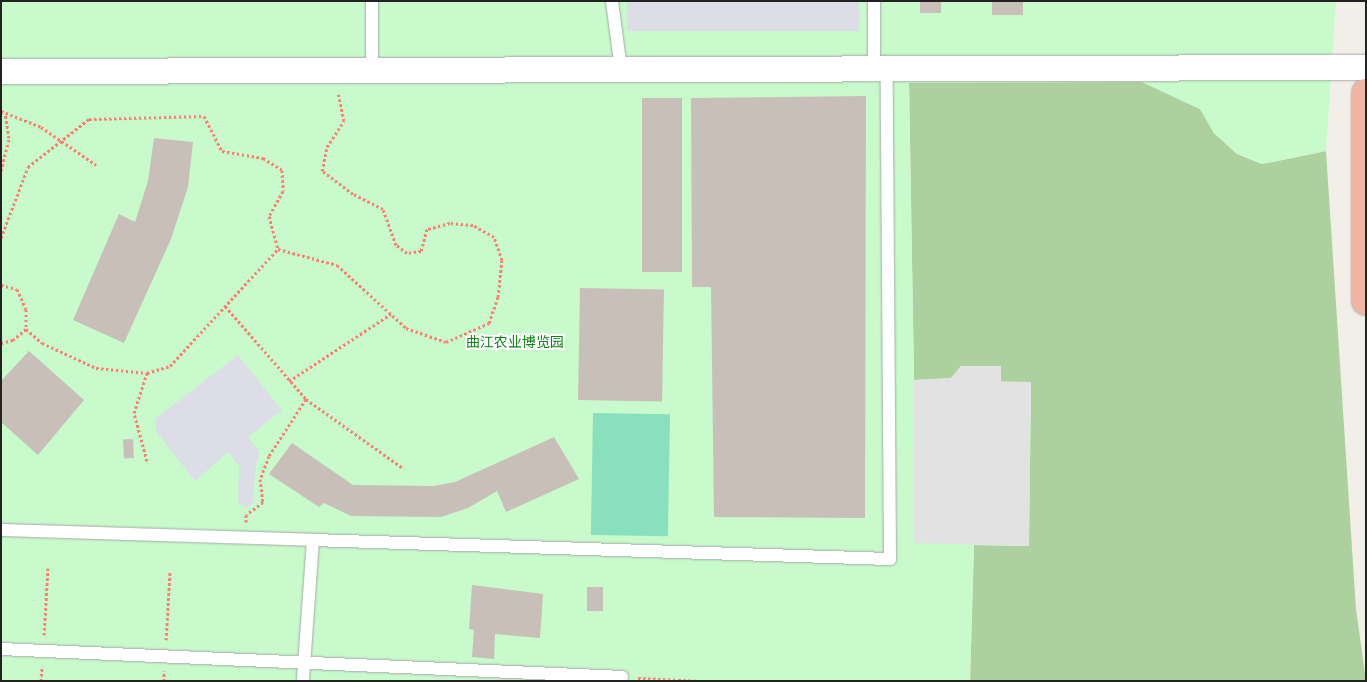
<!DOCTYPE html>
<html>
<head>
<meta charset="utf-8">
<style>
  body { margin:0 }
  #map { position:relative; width:1367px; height:682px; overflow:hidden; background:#f2efe9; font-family:Ubuntu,"Noto Sans SC",sans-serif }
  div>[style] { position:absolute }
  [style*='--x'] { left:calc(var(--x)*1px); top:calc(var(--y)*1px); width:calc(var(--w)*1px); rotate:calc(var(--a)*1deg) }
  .forest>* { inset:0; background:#add19e }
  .park>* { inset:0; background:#c8facc }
  .pitch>* { inset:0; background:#88e0be; transform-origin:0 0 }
  .parking>* { inset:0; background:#e2e2e2 }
  .plaza>* { inset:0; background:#dddde8; transform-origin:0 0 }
  .building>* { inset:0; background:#c7bfb8; transform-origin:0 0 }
  .path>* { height:3px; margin-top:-1.5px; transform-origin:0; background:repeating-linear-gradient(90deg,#fa8072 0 2.5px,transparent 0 5px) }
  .roads { filter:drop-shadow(0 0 1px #a9a9a9) drop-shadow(0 0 1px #a9a9a9) }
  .service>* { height:12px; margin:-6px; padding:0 6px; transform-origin:6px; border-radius:6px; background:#fff }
  .minor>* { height:25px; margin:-12.5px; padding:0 12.5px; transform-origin:12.5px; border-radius:12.5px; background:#fff }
  .trunk>* { height:28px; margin:-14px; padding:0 14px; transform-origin:14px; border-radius:14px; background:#f2b4a3 }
  span { translate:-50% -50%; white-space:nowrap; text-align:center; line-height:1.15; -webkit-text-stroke:4px #fff; paint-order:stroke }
  .park-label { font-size:14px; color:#0c8416 }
  .frame { position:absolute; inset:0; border:2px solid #222; pointer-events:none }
</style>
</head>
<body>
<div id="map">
  <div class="forest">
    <i style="clip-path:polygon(1142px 82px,1200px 109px,1214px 133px,1237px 154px,1262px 164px,1326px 151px,1356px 609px,1366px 681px,970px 681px,974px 545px,1028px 546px,1031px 382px,914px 380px,909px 83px)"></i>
  </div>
  <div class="park">
    <i style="clip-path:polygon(1px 1px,1336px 1px,1326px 151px,1262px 164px,1237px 154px,1214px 133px,1200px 109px,1142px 82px,909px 83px,914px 380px,951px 378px,961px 366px,1001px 366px,1001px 382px,1031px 382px,1029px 546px,974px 545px,970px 681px,1px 681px)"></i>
  </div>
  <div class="pitch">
    <i style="left:593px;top:413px;width:77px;height:122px;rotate:1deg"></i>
  </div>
  <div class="parking">
    <i style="clip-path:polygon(961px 366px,1001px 366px,1001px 382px,1031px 382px,1029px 546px,914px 543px,914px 380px,951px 378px)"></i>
  </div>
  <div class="plaza">
    <i style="left:627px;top:1px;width:232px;height:30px"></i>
    <i style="clip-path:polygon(238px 355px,282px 410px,248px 437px,260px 452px,256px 467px,253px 504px,246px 508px,238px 502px,239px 466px,228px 452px,195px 481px,157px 433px,155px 419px)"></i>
  </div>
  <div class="building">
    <i style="left:920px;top:1px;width:21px;height:12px"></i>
    <i style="left:992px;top:1px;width:31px;height:14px"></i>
    <i style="clip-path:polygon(866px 96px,865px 518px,714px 517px,711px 287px,692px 287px,691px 98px)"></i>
    <i style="left:642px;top:98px;width:40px;height:174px"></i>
    <i style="clip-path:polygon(154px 138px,193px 142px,188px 187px,171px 239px,124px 343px,73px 320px,119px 214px,135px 222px,148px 181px)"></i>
    <i style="left:580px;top:288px;width:84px;height:112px;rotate:1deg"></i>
    <i style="clip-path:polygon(29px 351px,84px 400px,38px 455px,1px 422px,1px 381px)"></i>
    <i style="clip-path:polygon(554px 437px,579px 479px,506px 512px,497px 491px,468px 508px,441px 517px,351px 516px,324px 503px,319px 507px,269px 474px,292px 443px,353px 485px,434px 486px,455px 482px)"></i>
    <i style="left:133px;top:439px;width:19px;height:10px;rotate:87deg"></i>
    <i style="clip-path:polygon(472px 585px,543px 594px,540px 638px,495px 634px,494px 659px,472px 657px,474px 630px,469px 629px)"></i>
    <i style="left:587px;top:587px;width:16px;height:24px"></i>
  </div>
  <div class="path">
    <i style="--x:1;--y:111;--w:43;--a:21.8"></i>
    <i style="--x:41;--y:127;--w:67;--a:34.6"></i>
    <i style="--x:1;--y:171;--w:34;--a:-76"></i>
    <i style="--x:9;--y:138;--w:25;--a:-99"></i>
    <i style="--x:1;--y:238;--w:76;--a:-69.2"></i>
    <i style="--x:28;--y:167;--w:78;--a:-38.2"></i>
    <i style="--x:89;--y:119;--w:115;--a:-1.5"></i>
    <i style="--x:204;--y:116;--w:39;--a:63"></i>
    <i style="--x:222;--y:151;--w:42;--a:9.7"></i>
    <i style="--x:263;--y:158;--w:22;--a:32"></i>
    <i style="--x:282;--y:170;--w:21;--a:87"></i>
    <i style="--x:283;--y:191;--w:29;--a:119"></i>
    <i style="--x:269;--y:216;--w:34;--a:75"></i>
    <i style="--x:278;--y:249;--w:61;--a:15.2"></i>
    <i style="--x:337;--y:265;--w:93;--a:42.4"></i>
    <i style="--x:406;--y:328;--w:42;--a:19.3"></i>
    <i style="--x:446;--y:342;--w:47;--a:-23.8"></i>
    <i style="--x:489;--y:323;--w:28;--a:-71"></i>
    <i style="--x:498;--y:297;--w:37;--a:-84"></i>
    <i style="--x:502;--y:260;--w:24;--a:-109"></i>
    <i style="--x:494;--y:237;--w:24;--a:-150"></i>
    <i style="--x:473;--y:225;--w:23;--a:-175"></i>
    <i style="--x:450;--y:223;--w:24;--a:165"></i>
    <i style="--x:427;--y:229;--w:23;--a:105"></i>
    <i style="--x:421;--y:251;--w:14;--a:172"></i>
    <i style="--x:407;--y:253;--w:14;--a:-144"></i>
    <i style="--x:396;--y:245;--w:38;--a:-110"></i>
    <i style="--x:383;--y:209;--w:34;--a:-153"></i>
    <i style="--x:353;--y:194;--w:39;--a:-143"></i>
    <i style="--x:322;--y:171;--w:25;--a:-78"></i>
    <i style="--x:327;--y:147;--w:31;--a:-57"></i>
    <i style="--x:344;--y:121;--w:29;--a:-102"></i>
    <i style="--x:1;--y:285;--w:16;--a:14"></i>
    <i style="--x:17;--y:289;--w:22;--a:66"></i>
    <i style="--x:26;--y:309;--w:20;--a:90"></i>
    <i style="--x:26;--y:329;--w:17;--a:140"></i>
    <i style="--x:13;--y:340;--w:12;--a:166"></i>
    <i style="--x:225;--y:306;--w:123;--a:48.9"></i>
    <i style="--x:306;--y:399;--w:68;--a:123"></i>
    <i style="--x:269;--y:456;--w:25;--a:111"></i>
    <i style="--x:260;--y:479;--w:23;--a:83"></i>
    <i style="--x:263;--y:502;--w:21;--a:143"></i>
    <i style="--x:246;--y:515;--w:7;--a:90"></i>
    <i style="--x:26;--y:329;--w:21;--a:41"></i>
    <i style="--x:42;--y:343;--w:60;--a:24.8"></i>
    <i style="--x:96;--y:368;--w:51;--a:5.6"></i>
    <i style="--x:147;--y:373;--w:24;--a:-17"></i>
    <i style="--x:170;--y:366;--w:159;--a:-47.3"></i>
    <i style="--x:289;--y:381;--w:122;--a:-33.3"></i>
    <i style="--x:306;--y:399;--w:120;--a:35.5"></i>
    <i style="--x:147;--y:461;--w:50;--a:-105.2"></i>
    <i style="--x:134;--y:413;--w:42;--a:-72"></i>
    <i style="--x:44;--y:635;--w:67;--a:-86.6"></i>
    <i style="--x:166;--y:640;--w:68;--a:-86.6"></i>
    <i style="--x:638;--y:678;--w:62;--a:2.8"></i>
    <i style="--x:41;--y:681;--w:15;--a:-86"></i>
    <i style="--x:164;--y:681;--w:10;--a:-90"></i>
  </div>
  <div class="roads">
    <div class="service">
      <i style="--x:372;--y:1;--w:69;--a:90"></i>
      <i style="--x:612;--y:1;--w:69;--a:82.5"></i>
      <i style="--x:874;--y:1;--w:67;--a:90"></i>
      <i style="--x:1;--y:530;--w:312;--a:1.8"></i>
      <i style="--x:313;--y:540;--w:141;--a:94.1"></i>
      <i style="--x:313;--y:540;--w:577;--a:1.89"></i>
      <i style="--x:890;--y:559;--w:491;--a:-90.4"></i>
      <i style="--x:1;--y:649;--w:622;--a:2.58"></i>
    </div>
    <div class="minor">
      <i style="--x:1;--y:71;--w:1365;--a:-0.17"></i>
    </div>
    <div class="trunk">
      <i style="--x:1366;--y:93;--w:208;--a:90"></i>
    </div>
  </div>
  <div class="park-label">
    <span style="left:515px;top:342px">曲江农业博览园</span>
  </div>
  <div class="frame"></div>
</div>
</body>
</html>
